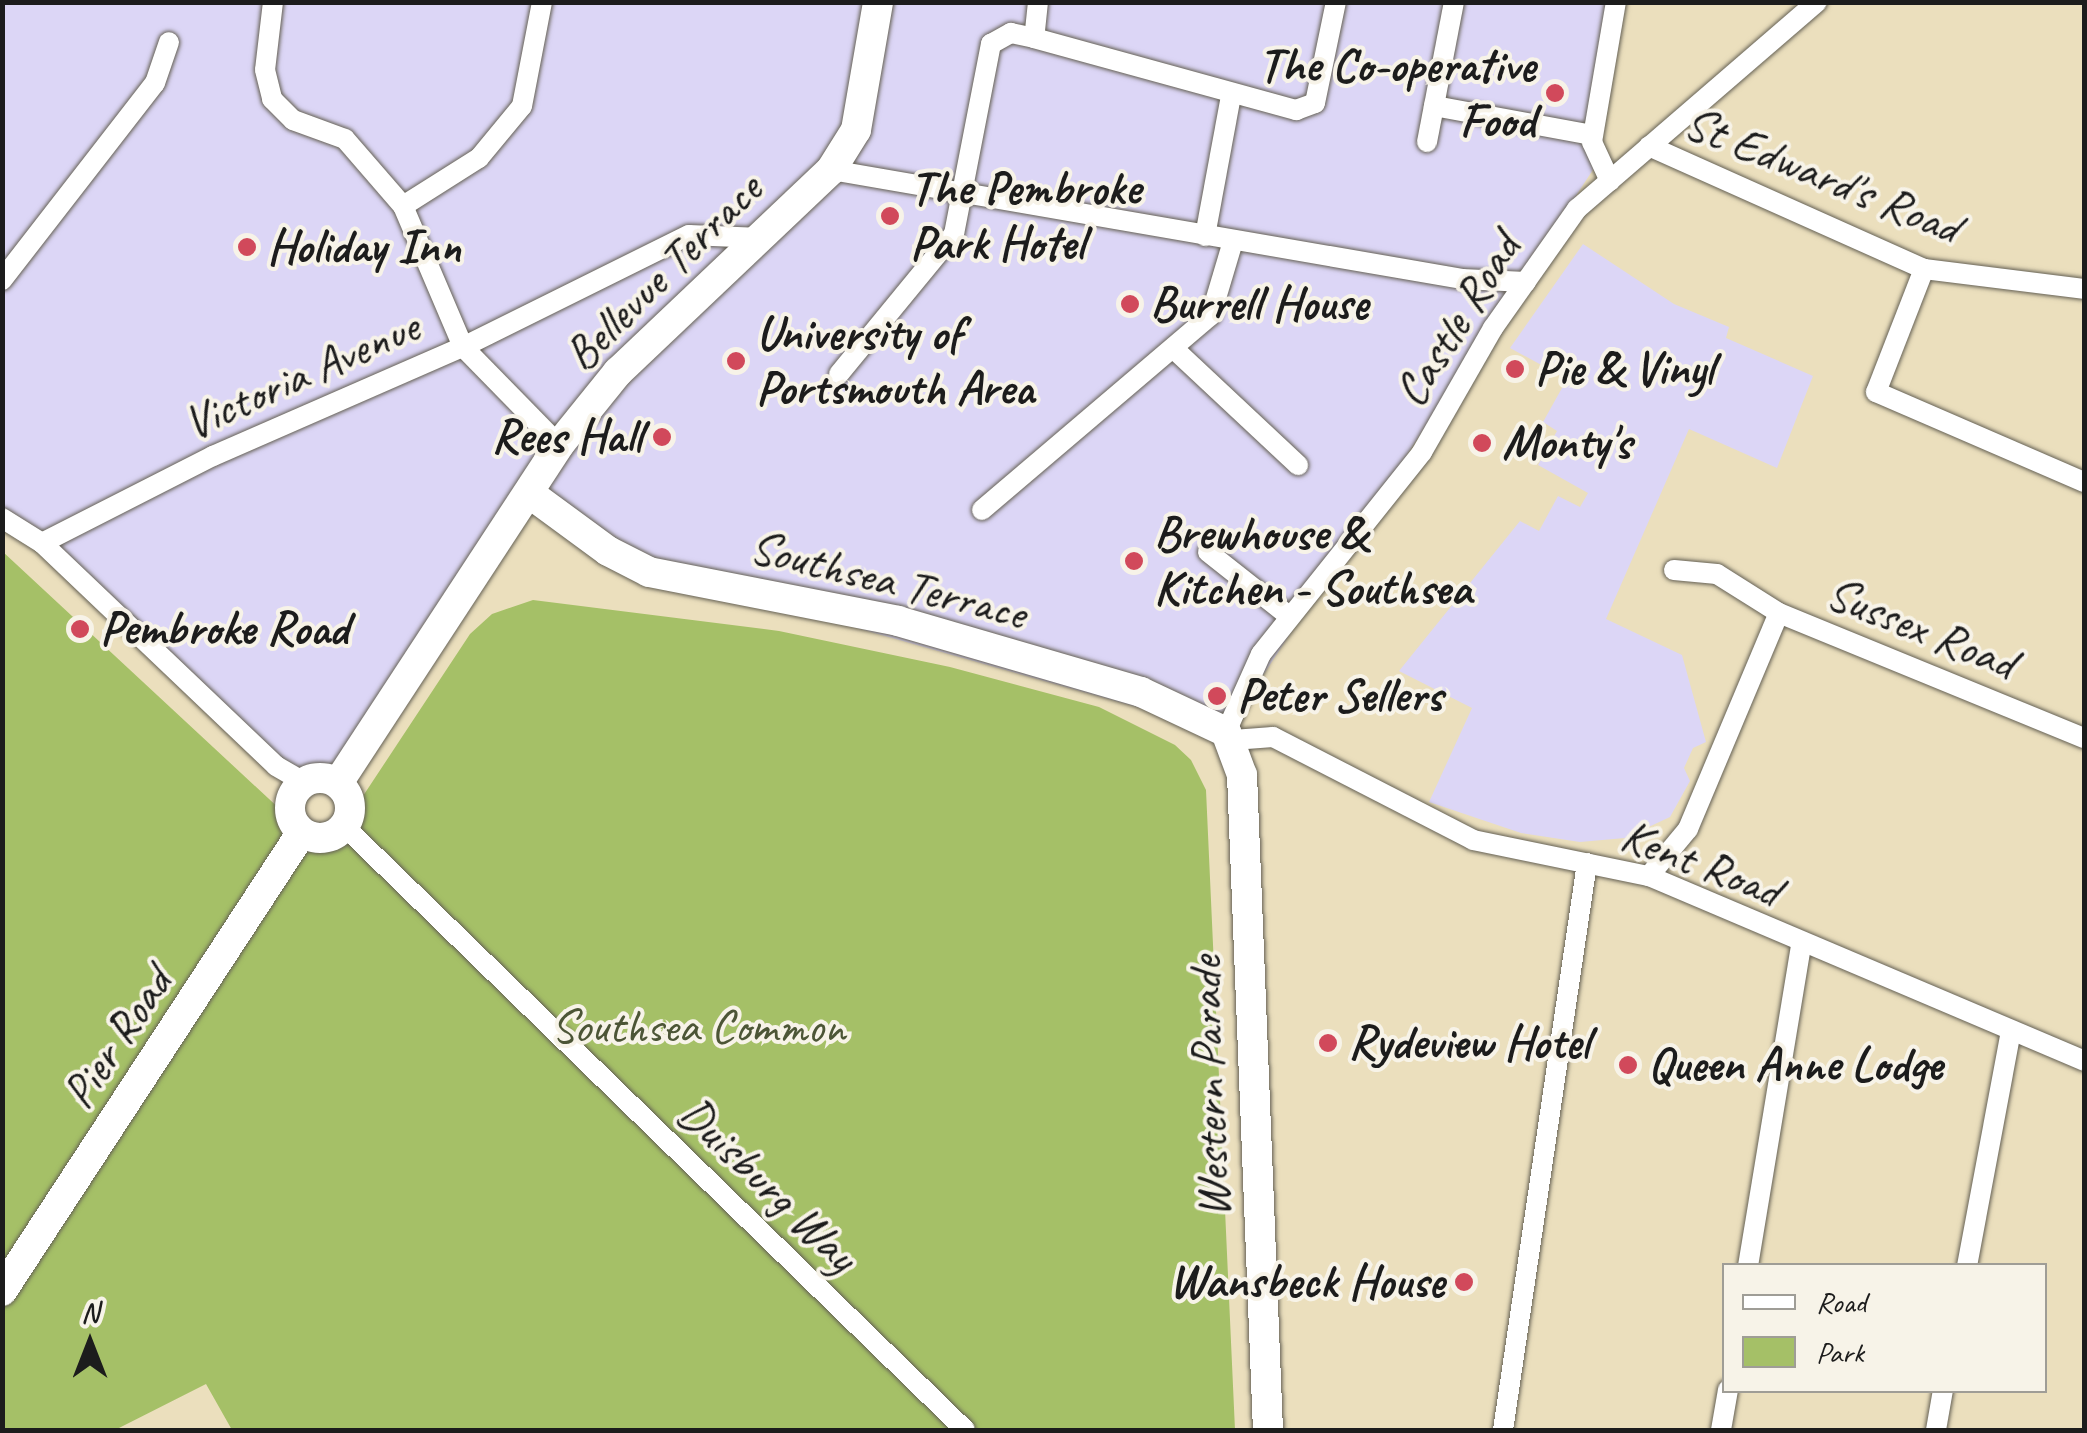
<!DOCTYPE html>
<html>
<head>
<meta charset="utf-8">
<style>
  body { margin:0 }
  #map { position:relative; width:2087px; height:1433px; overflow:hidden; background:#ebdfbd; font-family:Caveat,sans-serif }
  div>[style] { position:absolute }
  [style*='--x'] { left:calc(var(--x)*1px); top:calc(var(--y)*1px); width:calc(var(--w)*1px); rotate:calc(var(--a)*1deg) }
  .built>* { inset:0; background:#dcd6f6 }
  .green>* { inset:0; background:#a5c067 }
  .roads { filter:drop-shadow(0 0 2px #646054) drop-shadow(0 0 2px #646054) }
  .street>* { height:20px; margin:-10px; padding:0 10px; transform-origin:10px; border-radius:10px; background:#fff }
  .primary>* { height:30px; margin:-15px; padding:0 15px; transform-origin:15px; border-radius:15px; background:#fff }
  .primary>.ring { margin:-15px; padding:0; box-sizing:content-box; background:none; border:30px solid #fff; border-radius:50% }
  .dots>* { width:28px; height:28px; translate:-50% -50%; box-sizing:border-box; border:5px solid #f7f3e8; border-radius:50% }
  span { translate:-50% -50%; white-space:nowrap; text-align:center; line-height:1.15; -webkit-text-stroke:8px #f7f3e8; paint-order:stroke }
  .poi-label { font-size:48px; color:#1c1c1c; font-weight:700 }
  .right { translate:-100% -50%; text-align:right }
  .left { translate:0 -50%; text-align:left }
  .street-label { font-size:48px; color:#1c1c1c }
  .park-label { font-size:48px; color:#4c5536 }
  .frame { position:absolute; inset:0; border:5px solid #1c1c1c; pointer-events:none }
  .legend { position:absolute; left:1722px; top:1263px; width:325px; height:130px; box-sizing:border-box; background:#f7f3e8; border:2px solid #9f9d96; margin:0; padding:12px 18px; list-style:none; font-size:30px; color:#1c1c1c }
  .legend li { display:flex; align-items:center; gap:20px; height:50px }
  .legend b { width:50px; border:2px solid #9f9d96 }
  .north { position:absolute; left:40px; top:1293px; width:100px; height:100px; -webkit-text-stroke:8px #f7f3e8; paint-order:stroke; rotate:0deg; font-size:28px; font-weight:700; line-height:40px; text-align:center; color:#1c1c1c }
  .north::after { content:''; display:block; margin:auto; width:35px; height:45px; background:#1c1c1c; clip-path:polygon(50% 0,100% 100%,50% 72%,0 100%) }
</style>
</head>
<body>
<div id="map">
  <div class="built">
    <i style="clip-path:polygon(2px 3px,1617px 3px,1598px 162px,1226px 732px,679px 578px,530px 493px,363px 745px,296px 790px,42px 544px,3px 518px)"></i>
    <i style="clip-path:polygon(1583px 244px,1674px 304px,1729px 327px,1726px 338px,1813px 376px,1777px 468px,1689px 429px,1606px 619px,1682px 655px,1706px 742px,1693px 748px,1684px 768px,1690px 781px,1670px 817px,1625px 838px,1580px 842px,1521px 833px,1429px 802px,1472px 708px,1399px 671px,1520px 521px,1539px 531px,1558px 496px,1580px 507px,1588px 493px,1538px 465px,1557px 431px,1543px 422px,1567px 379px,1510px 348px)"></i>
  </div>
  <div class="green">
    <i style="clip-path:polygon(2px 551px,326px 852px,470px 634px,492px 614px,533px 600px,779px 631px,950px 667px,1099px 707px,1175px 745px,1191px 760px,1206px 790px,1235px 1430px,232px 1430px,206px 1384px,115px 1430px,3px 1430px)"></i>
  </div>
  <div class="roads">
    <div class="street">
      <i style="--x:273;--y:2;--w:68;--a:96.7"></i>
      <i style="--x:265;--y:70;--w:30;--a:76"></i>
      <i style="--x:272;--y:99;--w:30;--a:45"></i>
      <i style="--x:293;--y:120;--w:55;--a:20.1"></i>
      <i style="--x:345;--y:139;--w:89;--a:49.1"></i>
      <i style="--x:403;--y:206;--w:153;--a:66.9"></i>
      <i style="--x:463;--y:347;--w:137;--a:45.6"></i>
      <i style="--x:1038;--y:2;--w:36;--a:96"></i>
      <i style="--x:1034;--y:38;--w:272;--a:15.4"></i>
      <i style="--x:1296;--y:110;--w:20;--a:-20"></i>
      <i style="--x:1315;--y:103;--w:103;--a:-78.3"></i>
      <i style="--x:1434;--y:106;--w:161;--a:10.4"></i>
      <i style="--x:1427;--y:142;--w:143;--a:-79.1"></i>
      <i style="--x:1649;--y:146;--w:301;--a:24.1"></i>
      <i style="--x:1924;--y:269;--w:161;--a:7.1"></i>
      <i style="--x:831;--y:170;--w:640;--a:9.8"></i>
      <i style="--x:1462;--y:279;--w:64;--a:2.7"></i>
      <i style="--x:1610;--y:181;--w:43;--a:-114.8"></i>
      <i style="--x:1592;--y:142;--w:142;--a:-80.3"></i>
      <i style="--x:403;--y:206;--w:90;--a:-32.3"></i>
      <i style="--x:479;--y:158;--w:67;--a:-50.4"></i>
      <i style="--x:522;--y:106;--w:106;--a:-79.1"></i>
      <i style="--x:1205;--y:236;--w:142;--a:-79.5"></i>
      <i style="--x:1924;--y:269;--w:132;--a:111.3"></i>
      <i style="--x:1876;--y:392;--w:227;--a:23.4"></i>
      <i style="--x:2;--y:280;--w:249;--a:-52.2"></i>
      <i style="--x:155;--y:83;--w:43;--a:-71.1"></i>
      <i style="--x:1174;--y:349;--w:170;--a:43.1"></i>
      <i style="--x:839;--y:374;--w:181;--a:-50.6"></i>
      <i style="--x:954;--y:234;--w:194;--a:-79"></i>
      <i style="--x:991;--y:44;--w:23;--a:-29"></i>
      <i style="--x:1011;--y:33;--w:24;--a:12"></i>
      <i style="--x:982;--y:510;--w:301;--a:-40.4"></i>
      <i style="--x:1211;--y:315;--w:77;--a:-73.4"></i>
      <i style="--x:2;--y:518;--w:47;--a:32"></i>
      <i style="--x:42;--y:543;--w:323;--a:43.6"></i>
      <i style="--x:276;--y:766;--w:32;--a:30"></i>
      <i style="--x:42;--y:543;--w:192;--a:-27"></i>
      <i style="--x:213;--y:456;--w:273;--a:-23.6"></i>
      <i style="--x:463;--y:347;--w:252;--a:-26.4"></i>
      <i style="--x:689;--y:235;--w:72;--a:2.4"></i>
      <i style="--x:1208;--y:552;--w:103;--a:38.3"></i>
      <i style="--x:1674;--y:570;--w:43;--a:5.3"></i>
      <i style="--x:1717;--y:574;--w:73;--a:32.2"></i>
      <i style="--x:1779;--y:613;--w:330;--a:22.3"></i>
      <i style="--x:1226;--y:732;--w:85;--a:-65.8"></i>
      <i style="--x:1261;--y:654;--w:258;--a:-51.4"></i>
      <i style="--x:1422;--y:452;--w:143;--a:-60.2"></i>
      <i style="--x:1493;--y:328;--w:146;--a:-54.8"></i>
      <i style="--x:1577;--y:209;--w:317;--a:-40.8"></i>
      <i style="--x:1233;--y:740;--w:40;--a:-4.3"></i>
      <i style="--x:1273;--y:737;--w:225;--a:27.2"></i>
      <i style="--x:1473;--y:840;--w:180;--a:11.6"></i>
      <i style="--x:1649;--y:876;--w:473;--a:23"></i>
      <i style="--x:344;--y:826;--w:866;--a:44.2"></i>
      <i style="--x:1649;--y:876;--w:61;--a:-50.3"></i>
      <i style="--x:1688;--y:829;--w:234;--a:-67.2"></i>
      <i style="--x:1748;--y:1266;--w:325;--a:-80.6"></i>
      <i style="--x:1967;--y:1266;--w:239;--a:-79.4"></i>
      <i style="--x:1503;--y:1430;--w:573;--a:-81.57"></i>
      <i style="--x:1721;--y:1430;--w:41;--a:-80.1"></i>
      <i style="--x:1936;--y:1430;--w:41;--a:-80.1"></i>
    </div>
    <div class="primary">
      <i style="--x:529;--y:493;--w:98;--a:36.3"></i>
      <i style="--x:608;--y:551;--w:46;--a:27.1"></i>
      <i style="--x:649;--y:572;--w:254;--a:11.1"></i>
      <i style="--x:898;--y:621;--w:253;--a:16.3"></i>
      <i style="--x:1141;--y:692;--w:94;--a:25.2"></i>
      <i style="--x:1226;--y:732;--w:46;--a:69.6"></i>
      <i style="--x:1242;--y:775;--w:656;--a:87.73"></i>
      <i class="ring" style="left:290px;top:778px;width:30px;height:30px"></i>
      <i style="--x:338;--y:783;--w:404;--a:-56.8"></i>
      <i style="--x:559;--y:445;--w:94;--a:-51.1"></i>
      <i style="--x:618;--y:372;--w:294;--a:-43.5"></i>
      <i style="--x:831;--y:170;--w:47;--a:-58"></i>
      <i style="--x:856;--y:130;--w:130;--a:-80.2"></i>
      <i style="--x:2;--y:1291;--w:548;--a:-56.83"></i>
    </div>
  </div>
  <div class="dots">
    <i style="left:1555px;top:93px;background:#d1495b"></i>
    <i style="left:890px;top:216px;background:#d1495b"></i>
    <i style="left:247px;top:247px;background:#d1495b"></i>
    <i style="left:1130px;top:304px;background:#d1495b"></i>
    <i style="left:736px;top:361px;background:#d1495b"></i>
    <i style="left:1515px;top:369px;background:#d1495b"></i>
    <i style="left:662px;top:437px;background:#d1495b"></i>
    <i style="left:1482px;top:443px;background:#d1495b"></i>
    <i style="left:1134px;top:561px;background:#d1495b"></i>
    <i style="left:80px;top:629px;background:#d1495b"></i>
    <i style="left:1217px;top:696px;background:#d1495b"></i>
    <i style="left:1328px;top:1043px;background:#d1495b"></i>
    <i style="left:1628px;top:1065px;background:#d1495b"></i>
    <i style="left:1464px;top:1282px;background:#d1495b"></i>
  </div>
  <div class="poi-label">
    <span class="right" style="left:1535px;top:93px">The Co-operative<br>Food</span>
    <span class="left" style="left:910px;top:216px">The Pembroke<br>Park Hotel</span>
    <span class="left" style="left:267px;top:247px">Holiday Inn</span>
    <span class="left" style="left:1150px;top:304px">Burrell House</span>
    <span class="left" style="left:756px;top:361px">University of<br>Portsmouth Area</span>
    <span class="left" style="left:1535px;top:369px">Pie &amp; Vinyl</span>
    <span class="right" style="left:642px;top:437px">Rees Hall</span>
    <span class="left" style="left:1502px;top:443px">Monty's</span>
    <span class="left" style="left:1154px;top:561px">Brewhouse &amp;<br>Kitchen - Southsea</span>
    <span class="left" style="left:100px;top:629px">Pembroke Road</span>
    <span class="left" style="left:1237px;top:696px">Peter Sellers</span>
    <span class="left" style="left:1348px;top:1043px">Rydeview Hotel</span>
    <span class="left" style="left:1648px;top:1065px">Queen Anne Lodge</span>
    <span class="right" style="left:1444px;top:1282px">Wansbeck House</span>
  </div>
  <div class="street-label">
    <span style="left:1822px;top:175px;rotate:22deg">St Edward's Road</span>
    <span style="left:663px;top:272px;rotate:-45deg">Bellevue Terrace</span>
    <span style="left:1457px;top:320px;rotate:-58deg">Castle Road</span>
    <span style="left:301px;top:375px;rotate:-24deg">Victoria Avenue</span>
    <span style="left:888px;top:580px;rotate:14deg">Southsea Terrace</span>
    <span style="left:1921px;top:628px;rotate:22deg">Sussex Road</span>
    <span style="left:1701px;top:863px;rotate:21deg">Kent Road</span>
    <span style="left:117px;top:1038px;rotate:-56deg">Pier Road</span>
    <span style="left:1209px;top:1087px;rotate:-92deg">Western Parade</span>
    <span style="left:768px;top:1184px;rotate:44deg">Duisburg Way</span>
  </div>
  <div class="park-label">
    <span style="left:698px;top:1027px">Southsea Common</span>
  </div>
  <div class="frame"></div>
  <ul class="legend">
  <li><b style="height:12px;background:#fff"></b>Road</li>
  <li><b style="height:28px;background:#a5c067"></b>Park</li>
  </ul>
  <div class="north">N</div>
</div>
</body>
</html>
